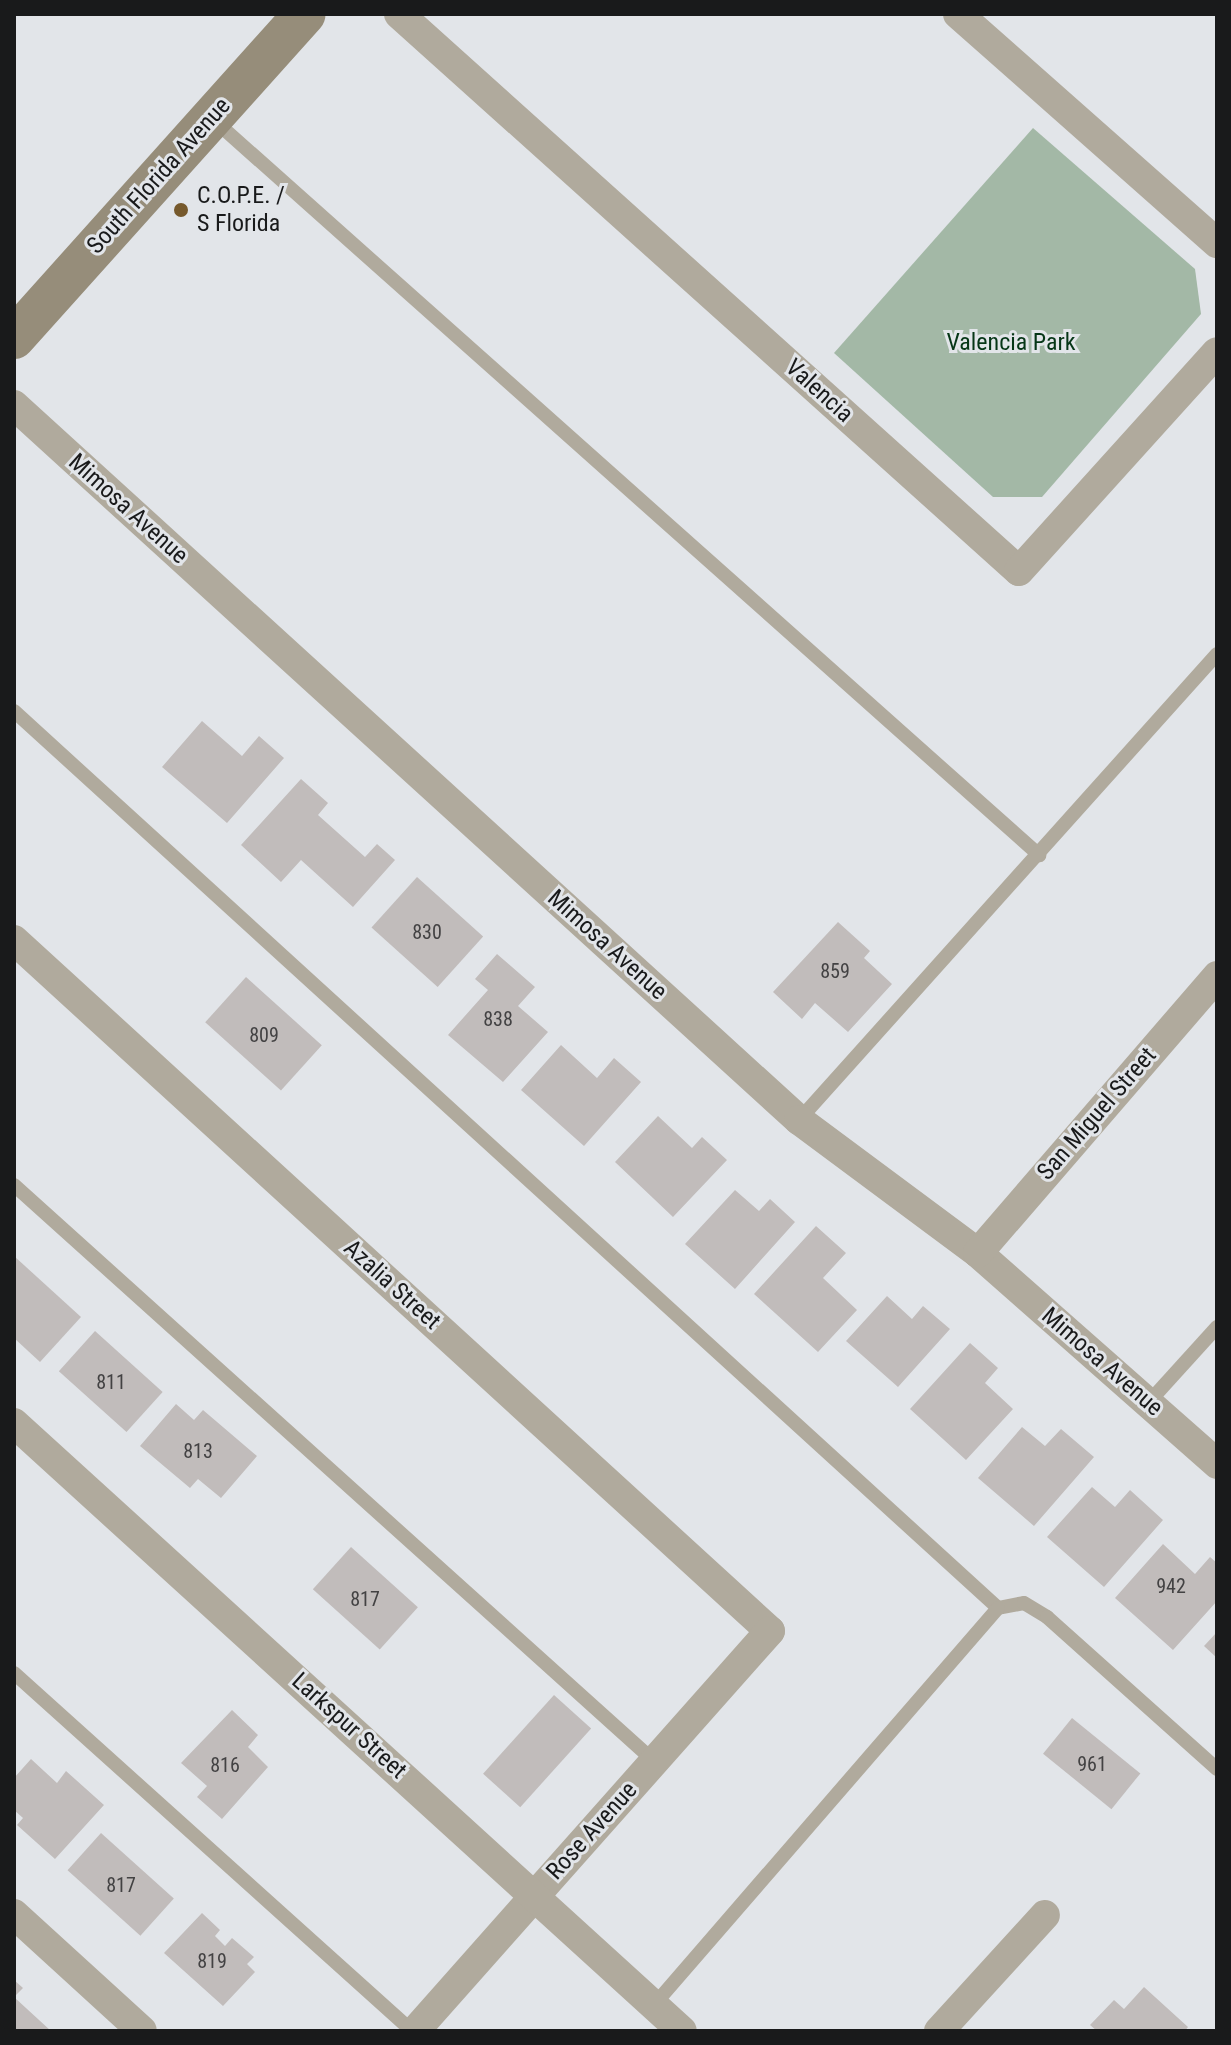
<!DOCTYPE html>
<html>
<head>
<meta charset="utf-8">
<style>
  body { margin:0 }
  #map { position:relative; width:1231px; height:2045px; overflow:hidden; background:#e2e5e9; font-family:"Roboto Condensed",sans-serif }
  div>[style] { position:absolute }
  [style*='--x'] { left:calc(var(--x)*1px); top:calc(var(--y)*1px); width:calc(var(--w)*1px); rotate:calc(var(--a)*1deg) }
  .green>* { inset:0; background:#a3b8a6 }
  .building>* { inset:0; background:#c1bcbb; transform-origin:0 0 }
  .lane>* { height:14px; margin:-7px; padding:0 7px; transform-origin:7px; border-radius:7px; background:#b0aa9d }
  .street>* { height:30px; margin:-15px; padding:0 15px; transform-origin:15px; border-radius:15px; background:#b0aa9d }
  .secondary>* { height:42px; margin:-21px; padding:0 21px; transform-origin:21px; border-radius:21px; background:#968d7a }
  .dots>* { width:22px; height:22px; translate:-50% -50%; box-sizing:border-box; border:4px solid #e2e5e9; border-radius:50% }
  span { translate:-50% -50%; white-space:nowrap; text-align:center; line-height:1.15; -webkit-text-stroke:6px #e2e5e9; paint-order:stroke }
  .number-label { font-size:20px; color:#434243 }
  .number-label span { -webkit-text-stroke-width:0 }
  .street-label { font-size:24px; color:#191a1b }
  .poi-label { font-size:24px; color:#191a1b }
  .left { translate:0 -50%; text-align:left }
  .park-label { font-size:24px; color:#063617 }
  .frame { position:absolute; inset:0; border:16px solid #191a1b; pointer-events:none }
</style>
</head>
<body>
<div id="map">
  <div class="green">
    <i style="clip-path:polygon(1033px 128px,1195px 269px,1201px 314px,1042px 497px,993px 497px,834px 353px)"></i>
  </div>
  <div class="building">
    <i style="clip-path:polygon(202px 721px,242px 756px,259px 736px,284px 758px,227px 823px,162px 767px)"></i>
    <i style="clip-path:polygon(301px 779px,328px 803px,318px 815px,365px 857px,377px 844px,395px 860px,353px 907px,301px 860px,281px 882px,241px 845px)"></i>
    <i style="left:417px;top:877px;width:89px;height:68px;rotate:42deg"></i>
    <i style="clip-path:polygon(838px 922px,870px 951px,864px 958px,892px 984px,848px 1032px,815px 1003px,802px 1019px,773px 992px)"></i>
    <i style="clip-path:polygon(497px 954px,535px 987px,518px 1006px,548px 1032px,503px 1082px,448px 1035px,488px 990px,475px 979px)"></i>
    <i style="left:246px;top:977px;width:102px;height:61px;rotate:42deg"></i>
    <i style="clip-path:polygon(561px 1045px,597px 1078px,614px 1058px,641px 1082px,584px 1146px,521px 1090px)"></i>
    <i style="clip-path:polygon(658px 1116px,692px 1148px,702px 1137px,727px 1160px,673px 1217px,615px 1162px)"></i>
    <i style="clip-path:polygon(735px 1190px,759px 1211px,770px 1199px,795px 1222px,735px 1289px,685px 1244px)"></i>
    <i style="clip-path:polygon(816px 1226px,846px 1253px,823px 1278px,857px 1310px,818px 1352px,754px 1294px)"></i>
    <i style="clip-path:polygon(14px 1256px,81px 1317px,40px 1362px,14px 1338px)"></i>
    <i style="clip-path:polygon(887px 1296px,912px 1319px,923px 1306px,950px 1329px,898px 1387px,846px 1341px)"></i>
    <i style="left:95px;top:1331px;width:91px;height:54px;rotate:42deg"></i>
    <i style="clip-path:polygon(970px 1343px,998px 1368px,985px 1383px,1013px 1409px,966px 1460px,910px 1409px)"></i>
    <i style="clip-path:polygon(176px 1404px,194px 1420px,203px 1410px,257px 1456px,221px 1498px,198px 1479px,190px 1488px,140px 1446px)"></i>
    <i style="clip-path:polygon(1022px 1427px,1045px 1446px,1061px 1429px,1094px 1457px,1034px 1526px,978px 1478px)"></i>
    <i style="clip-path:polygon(1092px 1487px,1115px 1507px,1130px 1490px,1163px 1520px,1104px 1587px,1047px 1537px)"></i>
    <i style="clip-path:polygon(1163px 1544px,1195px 1574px,1210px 1557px,1217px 1563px,1217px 1601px,1173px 1650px,1115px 1598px)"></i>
    <i style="left:351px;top:1547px;width:90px;height:57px;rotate:42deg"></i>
    <i style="clip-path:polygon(1217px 1632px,1217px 1658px,1204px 1646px)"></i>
    <i style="left:554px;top:1695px;width:50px;height:106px;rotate:42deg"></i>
    <i style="clip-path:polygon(232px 1710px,258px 1735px,248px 1747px,268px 1767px,222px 1819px,197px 1797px,207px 1786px,181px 1763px)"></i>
    <i style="left:1072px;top:1718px;width:88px;height:46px;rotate:39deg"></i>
    <i style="clip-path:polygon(31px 1759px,57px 1783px,66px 1771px,104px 1805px,55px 1859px,17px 1825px,23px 1818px,14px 1810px,14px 1778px)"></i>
    <i style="left:101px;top:1833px;width:98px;height:50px;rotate:42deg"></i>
    <i style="clip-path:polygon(202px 1913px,220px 1930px,215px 1936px,225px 1946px,232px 1938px,254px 1957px,247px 1964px,255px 1972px,223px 2006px,164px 1953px)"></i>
    <i style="clip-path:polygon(14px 1980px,23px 1988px,14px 1997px,51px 2031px,14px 2031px)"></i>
    <i style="clip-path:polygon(1144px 1987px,1188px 2027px,1185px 2031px,1097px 2031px,1090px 2025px,1114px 2000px,1124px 2009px)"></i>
  </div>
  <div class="lane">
    <i style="--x:215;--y:121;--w:1104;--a:41.69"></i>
    <i style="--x:14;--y:711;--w:1331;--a:42.35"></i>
    <i style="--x:998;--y:1608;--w:26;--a:-11"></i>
    <i style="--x:1024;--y:1603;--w:27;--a:31"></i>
    <i style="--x:1047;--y:1617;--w:228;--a:41.8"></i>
    <i style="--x:799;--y:1120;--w:626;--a:-48.11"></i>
    <i style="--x:14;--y:1185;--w:861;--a:41.99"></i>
    <i style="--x:1148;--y:1403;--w:103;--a:-47.8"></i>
    <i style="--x:14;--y:1673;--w:535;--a:41.97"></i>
    <i style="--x:654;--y:2005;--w:525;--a:-49.09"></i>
  </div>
  <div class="street">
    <i style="--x:399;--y:14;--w:833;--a:41.94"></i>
    <i style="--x:1019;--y:571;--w:295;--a:-47.9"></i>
    <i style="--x:958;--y:14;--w:346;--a:41.5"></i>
    <i style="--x:14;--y:405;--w:1062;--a:42.33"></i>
    <i style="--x:799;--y:1120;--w:223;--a:36.6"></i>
    <i style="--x:978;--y:1253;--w:319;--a:41.4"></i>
    <i style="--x:14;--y:940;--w:1024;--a:42.43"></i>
    <i style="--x:770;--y:1631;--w:535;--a:131.59"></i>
    <i style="--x:978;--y:1253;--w:366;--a:-49.2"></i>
    <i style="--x:14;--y:1423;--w:903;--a:42.31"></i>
    <i style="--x:14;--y:1914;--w:173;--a:42.4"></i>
    <i style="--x:939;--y:2031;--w:157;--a:-47.6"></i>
  </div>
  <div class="secondary">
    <i style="--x:14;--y:338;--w:435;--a:-48.1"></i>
  </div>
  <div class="dots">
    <i style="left:181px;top:210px;background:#76592c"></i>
  </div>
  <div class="number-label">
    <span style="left:427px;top:932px">830</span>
    <span style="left:835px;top:971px">859</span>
    <span style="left:498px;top:1019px">838</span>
    <span style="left:264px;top:1035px">809</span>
    <span style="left:111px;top:1382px">811</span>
    <span style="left:198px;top:1451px">813</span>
    <span style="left:1171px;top:1586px">942</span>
    <span style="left:365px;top:1599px">817</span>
    <span style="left:1092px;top:1764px">961</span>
    <span style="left:225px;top:1765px">816</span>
    <span style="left:121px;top:1885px">817</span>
    <span style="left:212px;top:1961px">819</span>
  </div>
  <div class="street-label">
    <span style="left:159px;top:176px;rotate:-48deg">South Florida Avenue</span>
    <span style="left:819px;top:391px;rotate:42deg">Valencia</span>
    <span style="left:128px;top:509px;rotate:42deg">Mimosa Avenue</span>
    <span style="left:607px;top:945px;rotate:42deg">Mimosa Avenue</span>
    <span style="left:1097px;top:1114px;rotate:-49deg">San Miguel Street</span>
    <span style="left:392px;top:1285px;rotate:42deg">Azalia Street</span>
    <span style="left:1102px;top:1362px;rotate:41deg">Mimosa Avenue</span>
    <span style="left:349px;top:1726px;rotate:42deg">Larkspur Street</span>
    <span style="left:592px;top:1831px;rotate:-48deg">Rose Avenue</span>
  </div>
  <div class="poi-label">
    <span class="left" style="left:197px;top:210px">C.O.P.E. /<br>S Florida</span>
  </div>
  <div class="park-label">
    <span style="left:1011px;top:343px">Valencia Park</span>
  </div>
  <div class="frame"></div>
</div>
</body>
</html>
